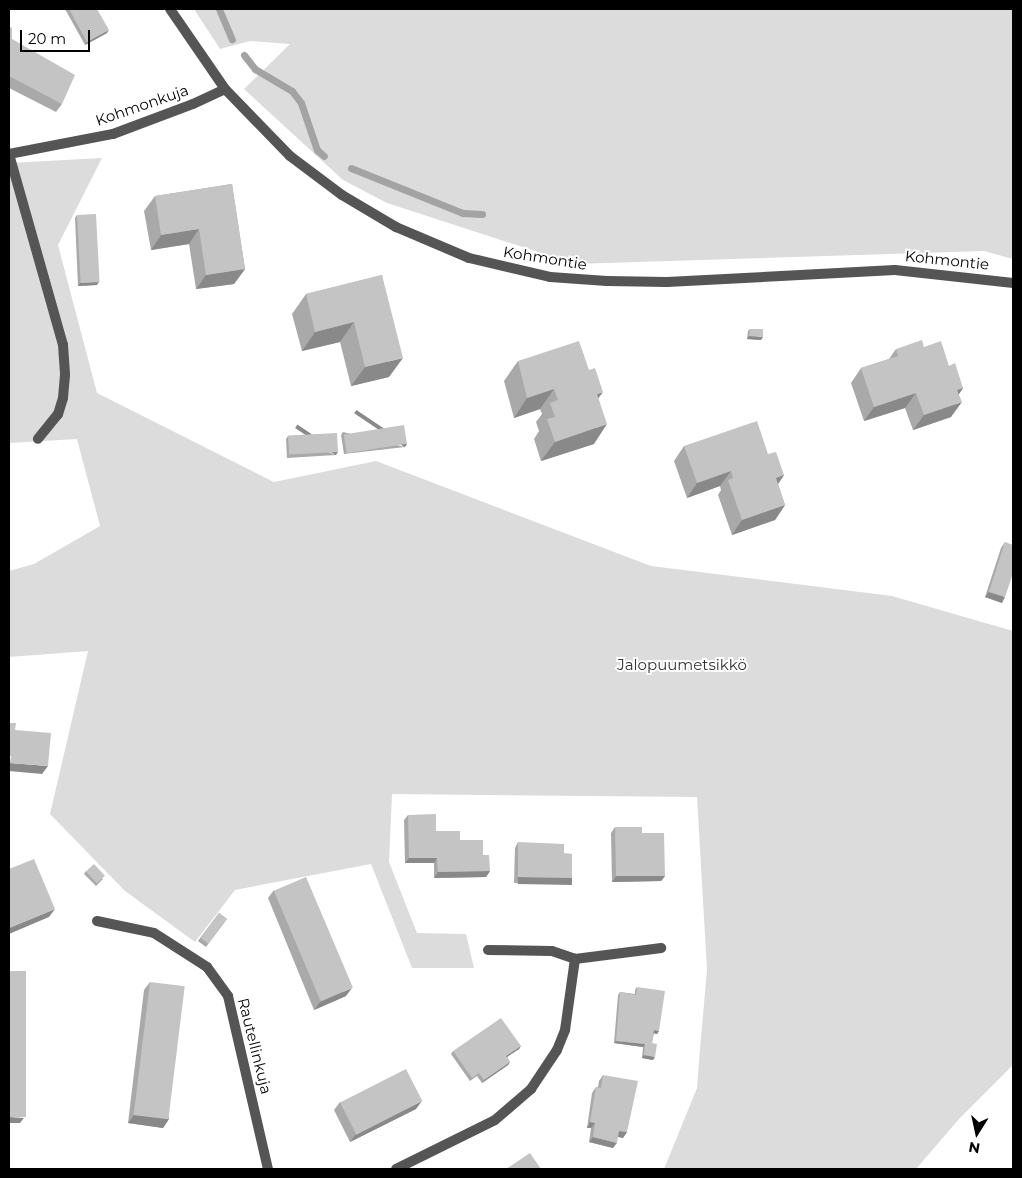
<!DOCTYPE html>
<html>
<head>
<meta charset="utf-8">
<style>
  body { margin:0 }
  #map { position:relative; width:1022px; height:1178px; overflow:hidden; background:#fff; font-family:Montserrat,sans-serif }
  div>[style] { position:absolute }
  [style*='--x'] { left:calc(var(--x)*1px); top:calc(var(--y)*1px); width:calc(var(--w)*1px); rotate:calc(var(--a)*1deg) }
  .green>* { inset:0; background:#dcdcdc }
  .stream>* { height:7px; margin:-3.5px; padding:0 3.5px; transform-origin:3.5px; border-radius:3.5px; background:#a3a3a3 }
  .service>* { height:10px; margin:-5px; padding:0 5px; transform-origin:5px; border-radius:5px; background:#555 }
  .minor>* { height:10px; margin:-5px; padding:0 5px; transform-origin:5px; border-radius:5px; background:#555 }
  .tertiary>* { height:10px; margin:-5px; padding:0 5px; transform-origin:5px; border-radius:5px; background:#555 }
  .wall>* { inset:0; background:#a9a9a9; transform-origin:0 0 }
  .shaded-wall>* { inset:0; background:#898989; transform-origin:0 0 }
  .building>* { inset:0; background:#c4c4c4; transform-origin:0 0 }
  span { translate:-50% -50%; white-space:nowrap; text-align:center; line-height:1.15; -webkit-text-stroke:4px #fff; paint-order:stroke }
  .street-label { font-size:15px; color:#000 }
  .park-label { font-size:15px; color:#333 }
  .frame { position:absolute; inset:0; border:10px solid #000; pointer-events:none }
  .north { position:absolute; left:952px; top:1108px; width:50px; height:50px; -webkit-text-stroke:4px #fff; paint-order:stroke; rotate:190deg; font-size:14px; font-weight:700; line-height:20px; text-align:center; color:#000 }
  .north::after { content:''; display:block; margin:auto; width:18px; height:22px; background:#000; clip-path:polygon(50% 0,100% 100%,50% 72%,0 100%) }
  .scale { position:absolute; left:20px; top:30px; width:70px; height:22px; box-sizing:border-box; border:2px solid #000; border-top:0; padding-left:6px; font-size:15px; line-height:18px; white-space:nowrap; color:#000; -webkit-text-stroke:4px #fff; paint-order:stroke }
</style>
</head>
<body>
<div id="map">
  <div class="green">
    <i style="clip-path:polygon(194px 9px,1013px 9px,1013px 259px,984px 251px,575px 264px,387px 203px,343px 180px,244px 89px,290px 44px,250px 41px,220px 49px)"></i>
    <i style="clip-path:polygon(102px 158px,58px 245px,97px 393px,274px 482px,376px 461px,651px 566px,892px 596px,1013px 631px,1013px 1065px,959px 1119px,916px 1169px,664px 1169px,697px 1088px,700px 1049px,707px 970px,697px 797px,392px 794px,389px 862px,417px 933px,466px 934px,474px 968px,412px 968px,371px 864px,235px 890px,195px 942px,125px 891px,50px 814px,88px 651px,9px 657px,9px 571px,34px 564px,100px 526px,77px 439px,9px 443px,9px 163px)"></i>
  </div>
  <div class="stream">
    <i style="--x:219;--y:9;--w:33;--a:67"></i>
    <i style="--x:244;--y:55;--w:18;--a:52"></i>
    <i style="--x:255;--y:69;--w:43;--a:30.7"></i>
    <i style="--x:292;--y:91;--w:15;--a:53"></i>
    <i style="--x:301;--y:103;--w:50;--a:71.2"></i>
    <i style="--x:317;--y:150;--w:9;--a:41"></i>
    <i style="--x:351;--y:168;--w:121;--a:21.9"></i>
    <i style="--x:463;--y:213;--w:19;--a:3"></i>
  </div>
  <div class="service">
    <i style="--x:9;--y:154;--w:198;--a:74.2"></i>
    <i style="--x:63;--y:345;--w:30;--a:86"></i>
    <i style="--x:65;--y:375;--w:23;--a:95"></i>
    <i style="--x:63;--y:398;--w:17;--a:107"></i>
    <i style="--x:58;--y:414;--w:32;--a:129"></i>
    <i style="--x:488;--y:950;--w:64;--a:0.9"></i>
    <i style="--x:552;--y:951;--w:24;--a:19"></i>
    <i style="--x:575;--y:959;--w:87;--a:-7.3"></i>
  </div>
  <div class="minor">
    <i style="--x:9;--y:154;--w:106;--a:-10.9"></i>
    <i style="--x:113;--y:134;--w:85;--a:-20.6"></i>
    <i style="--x:193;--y:104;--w:35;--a:-25"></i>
    <i style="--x:97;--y:921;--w:58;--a:11.9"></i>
    <i style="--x:154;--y:933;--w:63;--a:32.7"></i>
    <i style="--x:207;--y:967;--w:36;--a:54"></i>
    <i style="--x:228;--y:996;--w:178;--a:77"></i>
    <i style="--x:396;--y:1169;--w:110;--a:-26.3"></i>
    <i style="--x:495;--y:1120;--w:48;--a:-40.7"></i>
    <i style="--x:531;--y:1089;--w:47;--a:-56.3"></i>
    <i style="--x:557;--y:1050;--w:22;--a:-68"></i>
    <i style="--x:565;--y:1030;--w:72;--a:-82"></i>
  </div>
  <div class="tertiary">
    <i style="--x:170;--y:9;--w:97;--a:55.5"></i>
    <i style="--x:225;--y:89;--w:93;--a:45.9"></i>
    <i style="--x:290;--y:156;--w:65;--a:36.9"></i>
    <i style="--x:342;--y:195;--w:63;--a:30.7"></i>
    <i style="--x:396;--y:227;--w:79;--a:23"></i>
    <i style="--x:469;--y:258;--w:83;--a:13.2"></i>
    <i style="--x:550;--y:277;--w:57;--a:4"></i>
    <i style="--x:607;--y:281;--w:60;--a:1"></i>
    <i style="--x:667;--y:282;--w:228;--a:-3"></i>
    <i style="--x:895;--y:270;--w:119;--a:6.3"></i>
  </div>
  <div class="wall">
    <i style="clip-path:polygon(65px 9px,97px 9px,107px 33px,85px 45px)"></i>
    <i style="clip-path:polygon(9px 26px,12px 39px,62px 104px,56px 112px,9px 88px)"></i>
    <i style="clip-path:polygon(232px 184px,245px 269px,234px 284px,196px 289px,189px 244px,151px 250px,144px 211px,155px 196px)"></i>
    <i style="clip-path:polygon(77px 215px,97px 285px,78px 286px,75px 218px)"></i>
    <i style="clip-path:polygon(382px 275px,389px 377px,351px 386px,340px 342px,302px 351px,292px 314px,306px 294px)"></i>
    <i style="clip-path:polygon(750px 329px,761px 340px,747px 339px,748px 331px)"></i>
    <i style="clip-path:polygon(924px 347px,949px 366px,963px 388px,959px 394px,951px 417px,913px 430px,905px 408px,864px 421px,851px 383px,861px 368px,889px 359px,896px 349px)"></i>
    <i style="clip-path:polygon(518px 361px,589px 370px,598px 399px,594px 444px,541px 461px,534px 439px,539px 431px,536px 422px,542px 414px,540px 409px,514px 418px,504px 381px)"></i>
    <i style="clip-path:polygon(343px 432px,405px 447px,344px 454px,341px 435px)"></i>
    <i style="clip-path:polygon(288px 436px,336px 455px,287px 458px,286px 439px)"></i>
    <i style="clip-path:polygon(684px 446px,784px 475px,778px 484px,785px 505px,775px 520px,732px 535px,718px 495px,721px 490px,720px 486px,687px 498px,674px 461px)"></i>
    <i style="clip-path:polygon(1005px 542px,1002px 603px,985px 597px,1001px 548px)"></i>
    <i style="clip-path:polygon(408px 815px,436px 831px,460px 840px,483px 855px,490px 871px,486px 877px,434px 878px,434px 863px,405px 863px,404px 820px)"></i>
    <i style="clip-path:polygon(615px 827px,642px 833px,665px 876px,661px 881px,612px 882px,611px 833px)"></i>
    <i style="clip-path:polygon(518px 842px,564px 853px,572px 878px,568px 884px,514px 883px,515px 848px)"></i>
    <i style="clip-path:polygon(86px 871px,103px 879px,96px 886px,84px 874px)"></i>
    <i style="clip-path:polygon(274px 890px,346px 996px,314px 1010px,268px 898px)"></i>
    <i style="left:219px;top:913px;width:10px;height:35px;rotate:37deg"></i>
    <i style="clip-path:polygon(150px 982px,169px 1119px,163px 1128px,128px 1123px,144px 990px)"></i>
    <i style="clip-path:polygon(637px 987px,659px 1031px,657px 1034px,654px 1033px,652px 1043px,653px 1060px,642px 1058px,643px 1047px,614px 1043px,618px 995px,620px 992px,635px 994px,635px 990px)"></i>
    <i style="clip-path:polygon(521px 1046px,519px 1049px,507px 1057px,510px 1062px,508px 1065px,482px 1083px,477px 1076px,470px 1081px,451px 1054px,453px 1051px)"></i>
    <i style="clip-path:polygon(603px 1075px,627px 1132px,623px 1138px,618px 1137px,613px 1148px,589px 1142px,591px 1128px,587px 1128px,592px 1093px,596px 1087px,598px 1087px,599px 1081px)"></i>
    <i style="clip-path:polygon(340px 1102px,416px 1109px,350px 1142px,334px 1110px)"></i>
  </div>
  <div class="shaded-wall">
    <i style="clip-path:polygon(109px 30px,107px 33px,85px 45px,87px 42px)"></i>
    <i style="clip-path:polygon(199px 229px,189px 244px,151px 250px,161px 235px)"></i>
    <i style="clip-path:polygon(245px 269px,234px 284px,196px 289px,206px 275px)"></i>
    <i style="clip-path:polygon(99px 282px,97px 285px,78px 286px,80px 283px)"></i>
    <i style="clip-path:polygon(354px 322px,340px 342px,302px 351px,315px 332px)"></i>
    <i style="clip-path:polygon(749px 336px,763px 337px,761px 340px,747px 339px)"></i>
    <i style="clip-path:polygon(403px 358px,389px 377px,351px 386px,365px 367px)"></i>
    <i style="clip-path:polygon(963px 388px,953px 403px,957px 390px)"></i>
    <i style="clip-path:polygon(554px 389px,540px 409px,514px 418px,527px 398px)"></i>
    <i style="clip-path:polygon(603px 392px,589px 411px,597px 394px)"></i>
    <i style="clip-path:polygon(916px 393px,905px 408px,864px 421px,874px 407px)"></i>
    <i style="clip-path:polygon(962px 402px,951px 417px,913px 430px,924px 415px)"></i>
    <i style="clip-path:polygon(607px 424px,594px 444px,541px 461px,555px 442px)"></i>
    <i style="left:407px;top:444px;width:4px;height:61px;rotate:124deg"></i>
    <i style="left:338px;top:452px;width:4px;height:49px;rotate:124deg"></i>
    <i style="clip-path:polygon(731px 471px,720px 486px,687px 498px,697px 483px)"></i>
    <i style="clip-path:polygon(784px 475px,774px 490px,776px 478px)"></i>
    <i style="clip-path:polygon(785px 505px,775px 520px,732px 535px,742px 520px)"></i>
    <i style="clip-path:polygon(989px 592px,1005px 597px,1002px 603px,985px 597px)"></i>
    <i style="clip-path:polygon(10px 763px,48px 766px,42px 774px,9px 771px,9px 764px)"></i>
    <i style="clip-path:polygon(409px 858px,437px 858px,434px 863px,405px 863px)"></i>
    <i style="clip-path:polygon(490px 871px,486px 877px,434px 878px,438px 872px)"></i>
    <i style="clip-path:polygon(616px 876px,665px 876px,661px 881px,612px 882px)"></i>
    <i style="left:518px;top:877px;width:54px;height:7px;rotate:1deg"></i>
    <i style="clip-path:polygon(55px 909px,49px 917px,9px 934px,9px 928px)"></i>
    <i style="clip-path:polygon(352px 988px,346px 996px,314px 1010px,320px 1002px)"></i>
    <i style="clip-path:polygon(654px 1030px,659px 1031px,657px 1034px,652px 1033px)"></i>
    <i style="clip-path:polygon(616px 1041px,645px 1044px,643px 1047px,614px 1043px)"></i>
    <i style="clip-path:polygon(521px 1046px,519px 1049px,504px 1059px,506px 1056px)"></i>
    <i style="clip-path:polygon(644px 1055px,655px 1057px,653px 1060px,642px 1058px)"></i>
    <i style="clip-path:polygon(510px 1062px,508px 1065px,482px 1083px,484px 1080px)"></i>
    <i style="clip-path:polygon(422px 1101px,416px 1109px,350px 1142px,356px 1134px)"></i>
    <i style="clip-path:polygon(134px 1115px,169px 1119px,163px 1128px,128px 1123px)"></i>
    <i style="clip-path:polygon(9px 1117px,24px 1118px,20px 1123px,9px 1123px)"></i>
    <i style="clip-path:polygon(590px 1122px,595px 1123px,591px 1128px,587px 1128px)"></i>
    <i style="clip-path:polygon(619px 1131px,627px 1132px,623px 1138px,615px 1136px)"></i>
    <i style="clip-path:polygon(593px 1137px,617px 1143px,613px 1148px,589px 1142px)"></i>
  </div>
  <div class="building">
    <i style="clip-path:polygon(69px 9px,97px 9px,109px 30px,87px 42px)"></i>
    <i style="clip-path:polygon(9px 26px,12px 28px,12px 39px,75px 75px,62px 104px,9px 76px)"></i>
    <i style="clip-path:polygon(232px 184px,245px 269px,206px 275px,199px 229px,161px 235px,155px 196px)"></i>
    <i style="left:96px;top:214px;width:68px;height:19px;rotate:87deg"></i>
    <i style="clip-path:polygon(382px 275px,403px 358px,365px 367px,354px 322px,315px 332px,306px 294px)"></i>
    <i style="clip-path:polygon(750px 329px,763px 329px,763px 337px,749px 336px)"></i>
    <i style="clip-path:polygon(922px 340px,924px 347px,941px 341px,949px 366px,955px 363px,963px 388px,957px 390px,962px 402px,924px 415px,916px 393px,874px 407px,861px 368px,898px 356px,896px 349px)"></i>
    <i style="clip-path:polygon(579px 341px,589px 370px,595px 368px,603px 392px,597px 394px,607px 424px,555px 442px,547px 419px,555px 417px,550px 403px,558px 400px,554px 389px,527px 398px,518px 361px)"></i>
    <i style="clip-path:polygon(757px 421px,768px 454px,776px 452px,784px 475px,776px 478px,785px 505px,742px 520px,728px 480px,733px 478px,731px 471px,697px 483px,684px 446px)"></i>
    <i style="left:404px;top:425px;width:19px;height:61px;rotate:81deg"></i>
    <i style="left:337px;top:433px;width:19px;height:49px;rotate:87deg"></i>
    <i style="clip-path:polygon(1005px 542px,1013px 545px,1013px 573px,1005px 597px,989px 592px)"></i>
    <i style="clip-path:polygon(9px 723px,16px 723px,15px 730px,51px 733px,48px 766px,10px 763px,11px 756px,9px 756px)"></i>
    <i style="clip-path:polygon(436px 814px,436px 831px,460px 831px,460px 840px,483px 840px,483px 855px,489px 855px,490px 871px,438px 872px,437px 858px,409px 858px,408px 815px)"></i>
    <i style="clip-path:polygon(615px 827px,642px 827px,642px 833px,664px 833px,665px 876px,616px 876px)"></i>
    <i style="clip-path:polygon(518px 842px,564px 844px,564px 853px,572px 854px,572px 878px,518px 877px)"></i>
    <i style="clip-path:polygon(34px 859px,55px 909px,9px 928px,9px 869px)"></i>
    <i style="left:94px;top:864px;width:16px;height:11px;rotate:47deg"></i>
    <i style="left:306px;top:877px;width:120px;height:35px;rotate:67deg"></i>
    <i style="left:219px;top:913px;width:10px;height:31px;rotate:37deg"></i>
    <i style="left:9px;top:971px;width:17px;height:146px"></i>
    <i style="left:150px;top:982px;width:35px;height:134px;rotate:7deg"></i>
    <i style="clip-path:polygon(637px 987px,665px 991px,659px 1031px,654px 1030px,652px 1043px,657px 1044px,655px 1057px,644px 1055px,645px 1044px,616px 1041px,620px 992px,636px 995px)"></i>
    <i style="clip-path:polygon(501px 1018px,521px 1046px,506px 1056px,510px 1062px,484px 1080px,479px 1073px,472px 1078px,453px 1051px)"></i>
    <i style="left:406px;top:1069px;width:36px;height:74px;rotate:63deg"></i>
    <i style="clip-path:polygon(603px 1075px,638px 1081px,627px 1132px,619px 1131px,617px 1143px,593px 1137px,595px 1123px,590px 1122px,596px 1087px,601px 1088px)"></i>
    <i style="clip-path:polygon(530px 1153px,541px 1169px,506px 1169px)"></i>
  </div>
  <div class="street-label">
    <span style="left:142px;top:105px;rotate:-19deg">Kohmonkuja</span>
    <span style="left:545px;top:258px;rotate:9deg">Kohmontie</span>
    <span style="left:947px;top:260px;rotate:6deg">Kohmontie</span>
    <span style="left:255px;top:1046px;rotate:76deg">Rautellinkuja</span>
  </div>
  <div class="park-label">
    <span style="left:682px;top:665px">Jalopuumetsikkö</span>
  </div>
  <div class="frame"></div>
  <div class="north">N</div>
  <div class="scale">20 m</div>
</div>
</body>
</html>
